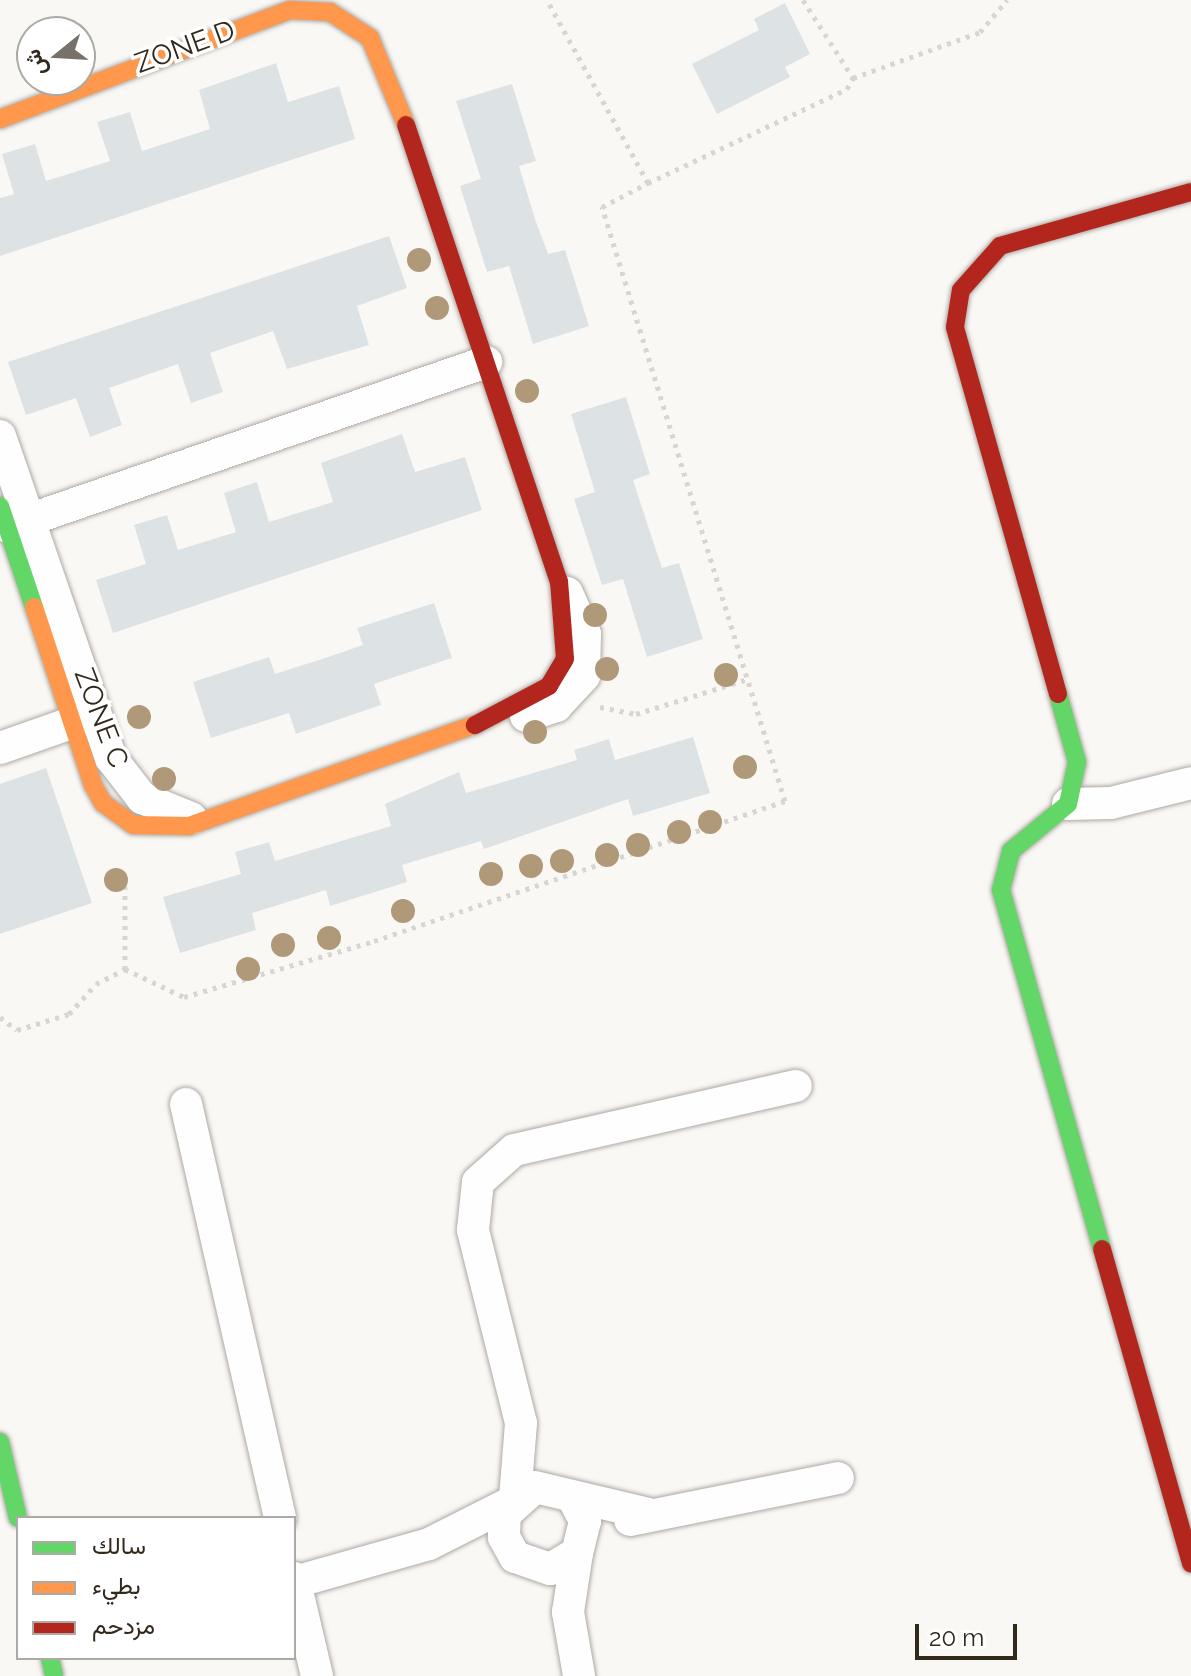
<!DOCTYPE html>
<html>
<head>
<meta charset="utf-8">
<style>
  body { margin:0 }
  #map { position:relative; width:1191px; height:1676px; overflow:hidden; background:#faf8f5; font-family:Raleway,Vazirmatn,sans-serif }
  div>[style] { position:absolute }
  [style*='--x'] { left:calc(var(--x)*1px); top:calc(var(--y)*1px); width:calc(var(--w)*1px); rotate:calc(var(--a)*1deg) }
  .building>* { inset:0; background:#dde3e4 }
  .path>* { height:5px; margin-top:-2.5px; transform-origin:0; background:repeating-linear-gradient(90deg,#d7d6d4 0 4px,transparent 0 10px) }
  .roads { filter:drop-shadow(0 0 2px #aea9a2) drop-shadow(0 0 2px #aea9a2) }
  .street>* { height:32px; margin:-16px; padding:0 16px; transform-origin:16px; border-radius:16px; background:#fefefe }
  .fast>* { height:18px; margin:-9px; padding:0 9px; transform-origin:9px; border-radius:9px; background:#63d668 }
  .slow>* { height:18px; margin:-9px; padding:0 9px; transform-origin:9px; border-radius:9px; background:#ff974d }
  .jam>* { height:18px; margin:-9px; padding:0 9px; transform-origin:9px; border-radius:9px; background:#b3261e }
  .trees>* { width:24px; height:24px; margin:-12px; border-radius:50%; background:#af9978 }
  span { translate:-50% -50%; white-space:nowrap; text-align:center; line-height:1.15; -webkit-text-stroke:7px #fff; paint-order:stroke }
  .street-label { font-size:28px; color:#32291d }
  .legend { position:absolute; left:16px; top:1516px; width:280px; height:144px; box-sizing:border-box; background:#fff; border:2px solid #ada9a5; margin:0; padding:10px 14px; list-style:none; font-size:24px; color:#32291d }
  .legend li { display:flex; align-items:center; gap:16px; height:40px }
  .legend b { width:40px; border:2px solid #ada9a5 }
  .north { position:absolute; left:16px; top:16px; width:80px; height:80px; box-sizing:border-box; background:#fff; border:2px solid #ada9a5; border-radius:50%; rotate:252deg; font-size:22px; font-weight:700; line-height:32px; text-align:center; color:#32291d }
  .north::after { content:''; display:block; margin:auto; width:28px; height:36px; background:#787169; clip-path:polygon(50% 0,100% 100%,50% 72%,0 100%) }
  .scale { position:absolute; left:915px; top:1624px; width:102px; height:36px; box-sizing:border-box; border:4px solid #32291d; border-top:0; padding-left:10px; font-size:24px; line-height:28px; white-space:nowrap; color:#32291d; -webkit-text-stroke:6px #fff; paint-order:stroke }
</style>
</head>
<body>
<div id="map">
  <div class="building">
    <i style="clip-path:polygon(785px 3px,810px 54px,785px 67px,790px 77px,717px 114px,692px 64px,759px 30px,754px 19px)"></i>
    <i style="clip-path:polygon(276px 63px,288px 102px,339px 86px,355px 139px,0 256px,0 198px,14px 194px,2px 154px,35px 144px,46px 181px,110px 161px,97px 122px,130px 112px,142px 151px,210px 129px,199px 90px)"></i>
    <i style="clip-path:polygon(512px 84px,536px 161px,519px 166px,535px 219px,548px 254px,565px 250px,589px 326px,533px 344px,509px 266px,487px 272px,460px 186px,481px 179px,456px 101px)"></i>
    <i style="clip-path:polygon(389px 236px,407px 288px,357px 306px,369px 345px,287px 369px,273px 331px,210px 353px,223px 392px,191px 403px,178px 364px,109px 388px,122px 425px,90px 437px,76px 398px,26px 415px,8px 362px)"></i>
    <i style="clip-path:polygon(626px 397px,650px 474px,633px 480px,650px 532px,662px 568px,679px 563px,703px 639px,647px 657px,623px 579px,602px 585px,574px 499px,595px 492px,571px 414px)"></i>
    <i style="clip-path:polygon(402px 434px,415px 472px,465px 457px,482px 510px,113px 633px,96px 580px,146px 564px,134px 525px,167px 515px,178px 550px,236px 532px,224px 493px,257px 482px,269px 522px,333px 502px,321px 463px)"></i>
    <i style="clip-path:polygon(434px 603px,452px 658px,374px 684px,381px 705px,296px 734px,289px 713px,211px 738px,193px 682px,269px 657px,275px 674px,328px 657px,363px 645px,357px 628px)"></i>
    <i style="clip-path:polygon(693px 737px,710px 793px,633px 816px,628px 799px,484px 849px,481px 841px,402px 865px,407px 882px,330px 906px,326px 890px,252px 913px,256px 930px,180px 953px,163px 897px,241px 874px,235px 852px,269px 842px,275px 861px,391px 826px,385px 804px,459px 772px,466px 793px,577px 760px,574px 750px,609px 739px,615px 760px)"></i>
    <i style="clip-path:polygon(46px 768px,92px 903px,0 934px,0 784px)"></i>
  </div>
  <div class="path">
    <i style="--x:803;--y:0;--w:93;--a:57.3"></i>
    <i style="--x:648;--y:183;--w:220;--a:-25.3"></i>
    <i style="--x:847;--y:89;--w:13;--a:-61"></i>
    <i style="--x:853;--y:78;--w:135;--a:-19.9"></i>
    <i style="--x:980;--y:32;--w:42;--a:-49.8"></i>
    <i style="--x:600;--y:707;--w:37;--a:11"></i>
    <i style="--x:636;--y:714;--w:117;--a:-17.4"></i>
    <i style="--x:125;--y:886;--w:83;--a:90"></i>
    <i style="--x:125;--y:969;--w:65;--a:25.4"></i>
    <i style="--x:184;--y:997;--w:198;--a:-16.4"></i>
    <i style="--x:374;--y:941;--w:434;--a:-18.8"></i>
    <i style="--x:785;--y:801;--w:622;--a:-107.12"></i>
    <i style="--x:602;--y:207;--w:52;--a:-27.6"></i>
    <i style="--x:648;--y:183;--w:209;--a:-118.9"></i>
    <i style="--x:0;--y:1017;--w:21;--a:37"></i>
    <i style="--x:17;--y:1030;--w:54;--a:-17.1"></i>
    <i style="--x:69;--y:1014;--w:40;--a:-48"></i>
    <i style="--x:96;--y:984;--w:33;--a:-27"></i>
  </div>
  <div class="roads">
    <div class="street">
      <i style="--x:0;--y:436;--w:341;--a:71"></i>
      <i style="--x:111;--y:758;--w:51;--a:52.2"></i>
      <i style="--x:142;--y:798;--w:53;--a:22.2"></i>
      <i style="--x:8;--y:527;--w:506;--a:-19.04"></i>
      <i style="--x:526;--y:716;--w:32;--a:-18"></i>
      <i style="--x:556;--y:706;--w:41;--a:-47"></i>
      <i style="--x:584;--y:676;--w:42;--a:-88.6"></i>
      <i style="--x:585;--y:634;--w:45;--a:-113.7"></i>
      <i style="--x:0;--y:748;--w:96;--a:-19.4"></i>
      <i style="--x:1068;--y:804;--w:43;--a:-1.3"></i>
      <i style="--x:1111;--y:803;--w:82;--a:-14"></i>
      <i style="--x:186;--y:1104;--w:425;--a:77.2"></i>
      <i style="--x:515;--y:1498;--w:75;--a:-85.4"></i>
      <i style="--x:521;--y:1423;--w:199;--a:-104"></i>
      <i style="--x:473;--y:1230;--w:48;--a:-84.1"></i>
      <i style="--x:478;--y:1182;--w:48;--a:-41.6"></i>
      <i style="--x:514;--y:1150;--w:289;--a:-12.8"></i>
      <i style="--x:573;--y:1498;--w:26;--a:62"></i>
      <i style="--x:585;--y:1521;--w:33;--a:104"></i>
      <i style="--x:577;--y:1553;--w:31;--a:149"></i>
      <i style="--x:550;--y:1569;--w:37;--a:-161"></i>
      <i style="--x:515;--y:1557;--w:23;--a:-119"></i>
      <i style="--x:504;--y:1537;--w:23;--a:-88"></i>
      <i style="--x:505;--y:1514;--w:40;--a:-42"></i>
      <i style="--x:535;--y:1487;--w:116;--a:13.4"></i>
      <i style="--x:630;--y:1520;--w:212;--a:-11.4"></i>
      <i style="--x:577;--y:1553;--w:60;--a:98.7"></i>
      <i style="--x:568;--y:1612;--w:65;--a:80.2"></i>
      <i style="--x:294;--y:1578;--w:101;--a:76.8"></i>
      <i style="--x:295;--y:1582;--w:139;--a:-15.8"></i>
      <i style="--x:429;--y:1544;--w:91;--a:-26.8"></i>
    </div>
    <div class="fast">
      <i style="--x:0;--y:506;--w:107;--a:71.4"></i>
      <i style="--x:1058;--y:694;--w:71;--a:74.4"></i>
      <i style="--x:1077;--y:762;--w:43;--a:102.1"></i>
      <i style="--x:1068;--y:804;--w:74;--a:140.5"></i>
      <i style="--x:1011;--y:851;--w:40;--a:104.4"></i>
      <i style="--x:1001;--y:890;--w:373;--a:74.3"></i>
      <i style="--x:0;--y:1442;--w:78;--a:76.7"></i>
      <i style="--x:50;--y:1658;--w:18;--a:77"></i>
    </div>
    <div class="slow">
      <i style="--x:0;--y:119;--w:310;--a:-20.6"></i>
      <i style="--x:290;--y:10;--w:40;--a:2.9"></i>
      <i style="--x:330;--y:12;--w:48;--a:33"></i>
      <i style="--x:370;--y:38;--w:94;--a:67.5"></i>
      <i style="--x:34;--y:607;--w:188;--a:71.7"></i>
      <i style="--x:93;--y:785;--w:21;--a:61"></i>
      <i style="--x:103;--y:803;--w:37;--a:36"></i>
      <i style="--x:133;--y:825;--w:56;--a:1"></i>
      <i style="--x:189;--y:826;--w:303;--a:-19.5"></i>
    </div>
    <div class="jam">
      <i style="--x:406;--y:125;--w:481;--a:71.5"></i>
      <i style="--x:559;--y:581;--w:78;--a:85.6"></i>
      <i style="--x:565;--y:659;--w:31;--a:121"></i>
      <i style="--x:549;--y:686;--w:84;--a:152.2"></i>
      <i style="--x:1058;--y:694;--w:381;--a:-105.7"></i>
      <i style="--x:955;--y:327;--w:37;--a:-81"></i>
      <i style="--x:961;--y:290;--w:59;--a:-48.4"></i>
      <i style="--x:1000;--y:246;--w:198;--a:-15.8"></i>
      <i style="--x:1102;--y:1249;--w:327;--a:74.2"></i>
    </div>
  </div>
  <div class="trees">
    <i style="left:419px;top:260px"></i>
    <i style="left:437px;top:308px"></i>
    <i style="left:527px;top:391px"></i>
    <i style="left:595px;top:615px"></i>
    <i style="left:607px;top:669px"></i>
    <i style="left:726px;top:675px"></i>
    <i style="left:139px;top:717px"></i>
    <i style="left:535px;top:732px"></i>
    <i style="left:745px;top:767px"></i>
    <i style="left:164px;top:779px"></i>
    <i style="left:710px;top:822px"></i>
    <i style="left:679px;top:832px"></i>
    <i style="left:638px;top:845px"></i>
    <i style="left:607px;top:855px"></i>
    <i style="left:562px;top:861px"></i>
    <i style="left:531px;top:866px"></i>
    <i style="left:491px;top:874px"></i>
    <i style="left:116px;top:880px"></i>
    <i style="left:403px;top:911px"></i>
    <i style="left:329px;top:938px"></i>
    <i style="left:283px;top:945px"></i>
    <i style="left:248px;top:969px"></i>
  </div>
  <div class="street-label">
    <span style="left:185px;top:47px;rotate:-20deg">ZONE D</span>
    <span style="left:101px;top:718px;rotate:69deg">ZONE C</span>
  </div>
  <ul class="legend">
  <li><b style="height:10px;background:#63d668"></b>سالك</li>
  <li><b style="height:10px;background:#ff974d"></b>بطيء</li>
  <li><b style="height:10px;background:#b3261e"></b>مزدحم</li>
  </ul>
  <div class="north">ش</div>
  <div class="scale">20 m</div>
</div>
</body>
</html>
